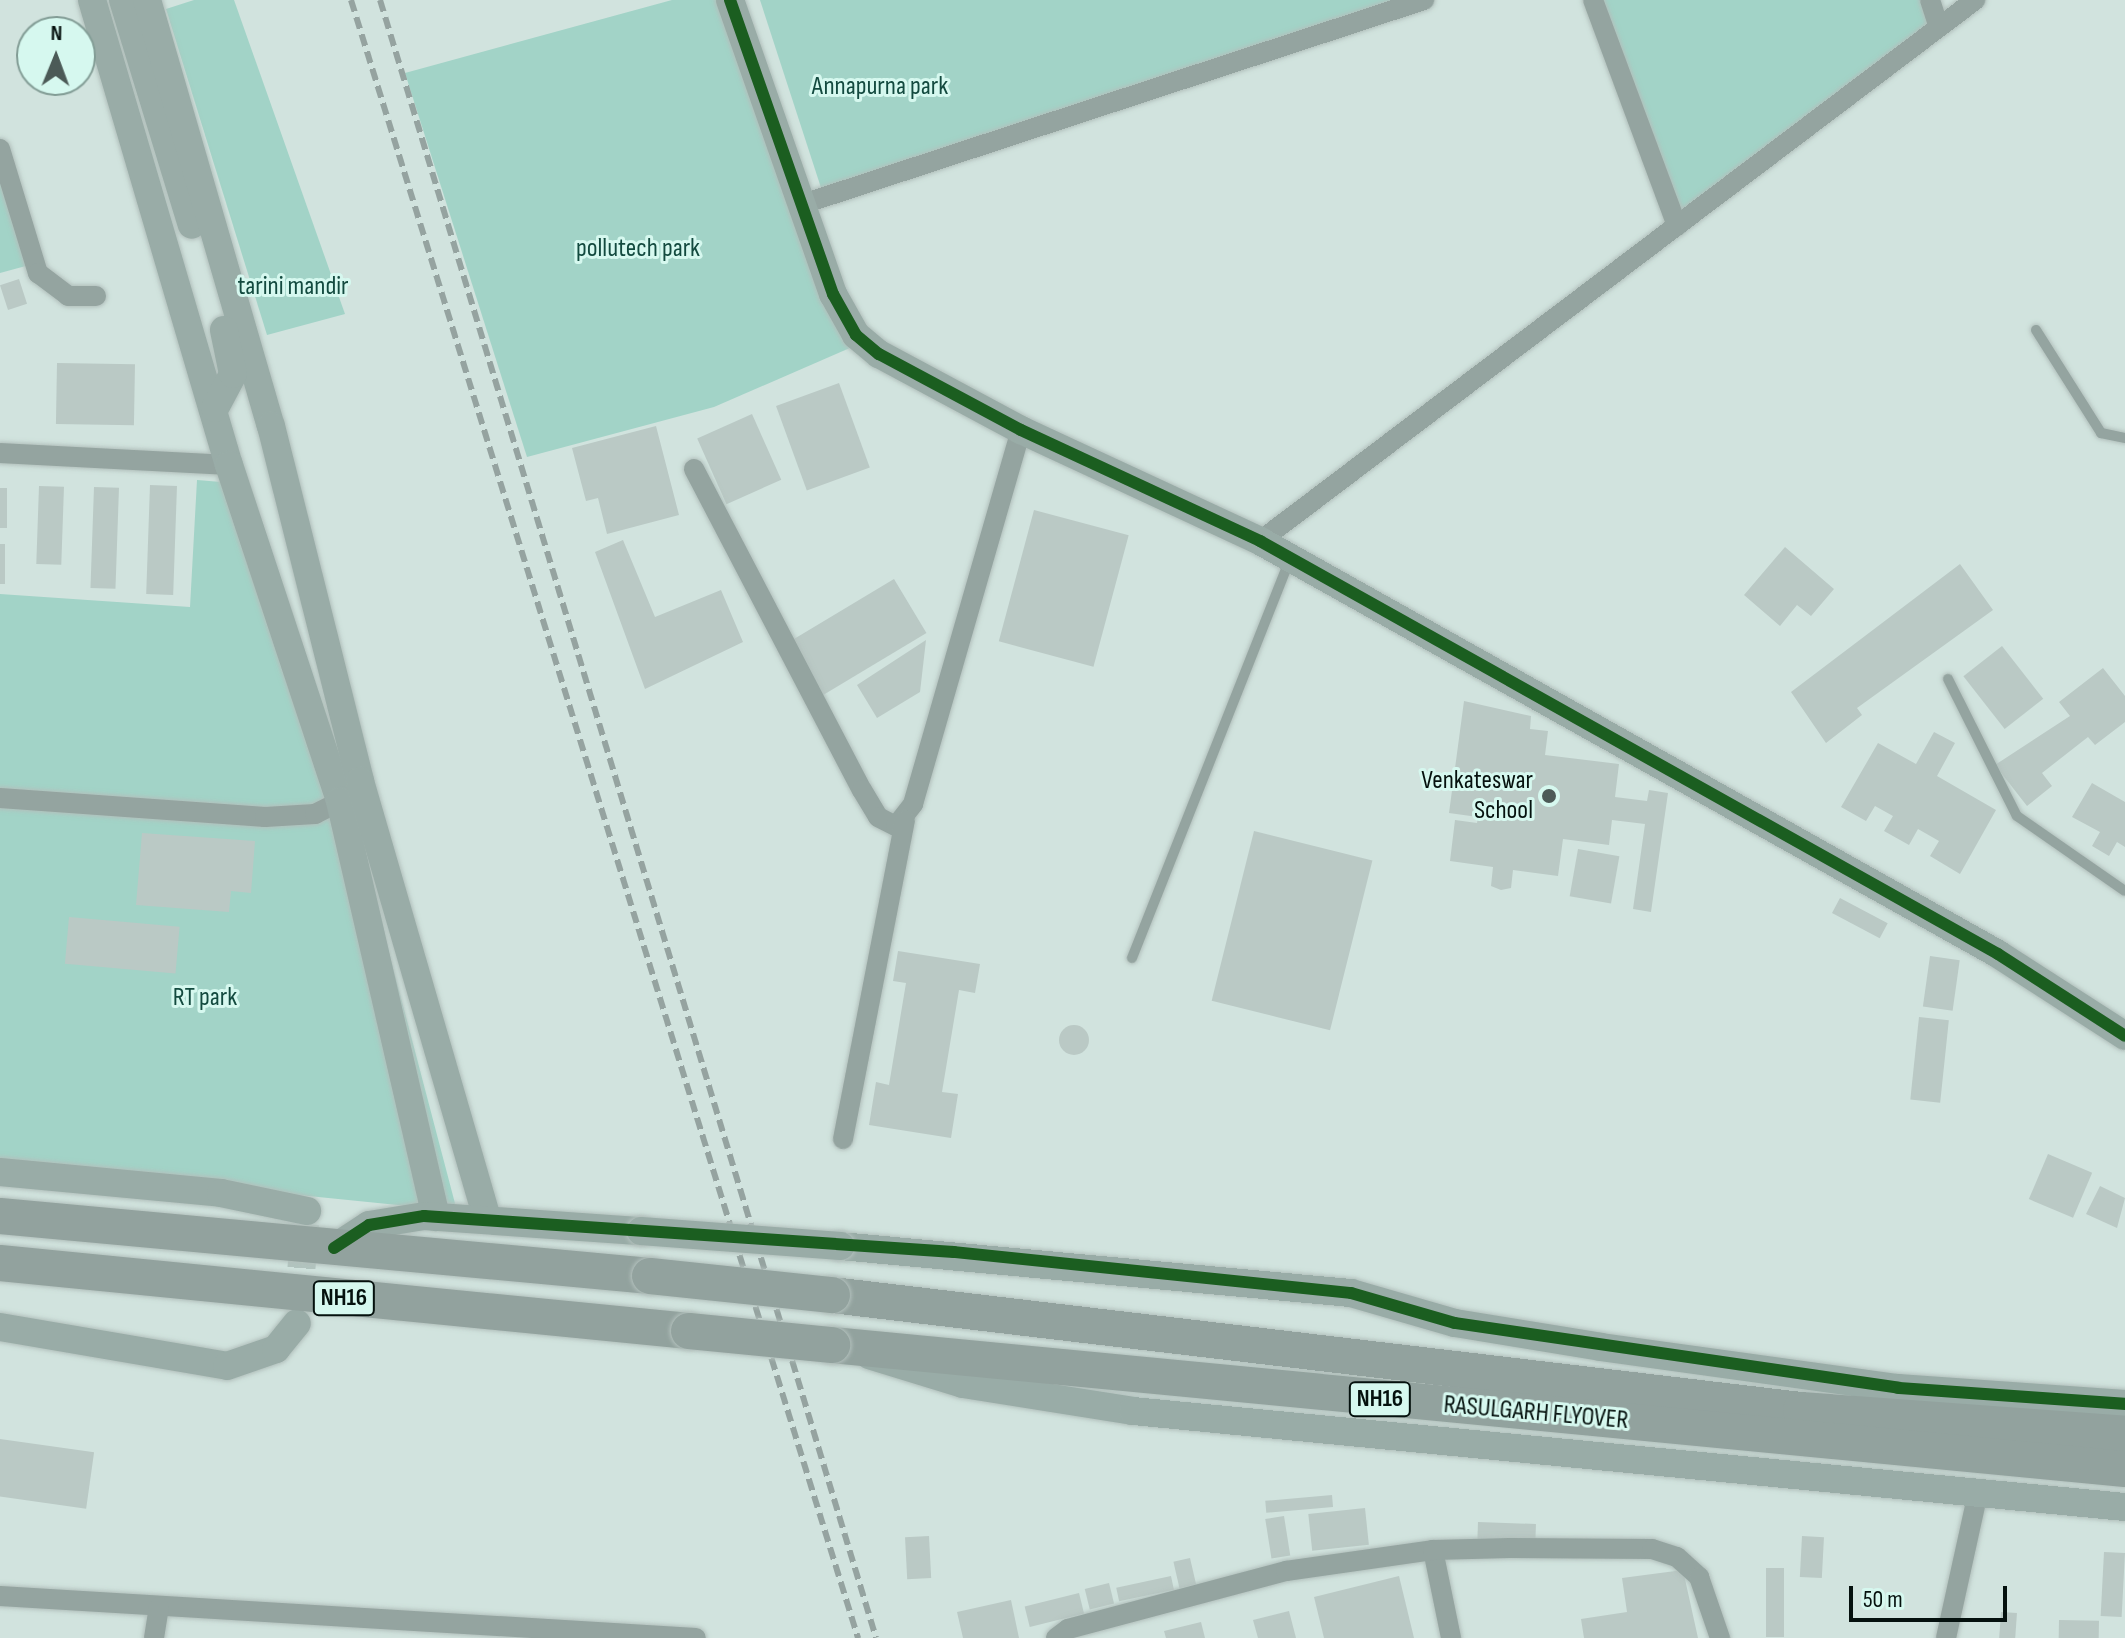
<!DOCTYPE html>
<html>
<head>
<meta charset="utf-8">
<style>
  body { margin:0 }
  #map { position:relative; width:2125px; height:1638px; overflow:hidden; background:#d1e3de; font-family:"Sofia Sans Condensed",sans-serif }
  div>[style] { position:absolute }
  [style*='--x'] { left:calc(var(--x)*1px); top:calc(var(--y)*1px); width:calc(var(--w)*1px); rotate:calc(var(--a)*1deg) }
  .green>* { inset:0; background:#a2d3c7 }
  .building>* { inset:0; background:#bac9c5; transform-origin:0 0 }
  .round { border-radius:50% }
  .secondary-tunnel>* { height:28px; margin-top:-14px; transform-origin:0; background:repeating-linear-gradient(90deg,#b2c4bf 0 28px,transparent 0 42px) }
  .roads { filter:drop-shadow(0 0 2px #b2c0bc) drop-shadow(0 0 2px #b2c0bc) }
  .lane>* { height:10px; margin:-5px; padding:0 5px; transform-origin:5px; border-radius:5px; background:#94a4a0 }
  .street>* { height:20px; margin:-10px; padding:0 10px; transform-origin:10px; border-radius:10px; background:#94a4a0 }
  .secondary>* { height:28px; margin:-14px; padding:0 14px; transform-origin:14px; border-radius:14px; background:#99aca7 }
  .highway>* { height:36px; margin:-18px; padding:0 18px; transform-origin:18px; border-radius:18px; background:#92a29e }
  .rail>* { height:6px; margin-top:-3px; transform-origin:0; background:repeating-linear-gradient(90deg,#95a3a0 0 12px,transparent 0 18px) }
  .bridges { filter:drop-shadow(0 0 2px #b2c0bc) drop-shadow(0 0 2px #b2c0bc) }
  .secondary-bridge>* { height:28px; margin:-14px; padding:0 14px; transform-origin:14px; border-radius:14px; background:#99aca7 }
  .highway-bridge>* { height:36px; margin:-18px; padding:0 18px; transform-origin:18px; border-radius:18px; background:#92a29e }
  .cycleway>* { height:12px; margin:-6px; padding:0 6px; transform-origin:6px; border-radius:6px; background:#1b5e20 }
  .dots>* { width:22px; height:22px; translate:-50% -50%; box-sizing:border-box; border:4px solid #d6f8ef; border-radius:50% }
  span { translate:-50% -50%; white-space:nowrap; text-align:center; line-height:1.15; -webkit-text-stroke:6px #d6f8ef; paint-order:stroke }
  .shield-label span { padding:2px 6px; background:#d6f8ef; border:2px solid; border-radius:6px; -webkit-text-stroke-width:0 }
  .shield-label { font-size:24px; color:#05110e; font-weight:700 }
  .park-label { font-size:26px; color:#134a3f }
  .poi-label { font-size:26px; color:#05110e }
  .right { translate:-100% -50%; text-align:right }
  .street-label { font-size:26px; color:#05110e }
  .north { position:absolute; left:16px; top:16px; width:80px; height:80px; box-sizing:border-box; background:#d6f8ef; border:2px solid #829c95; border-radius:50%; rotate:1deg; font-size:22px; font-weight:700; line-height:32px; text-align:center; color:#05110e }
  .north::after { content:''; display:block; margin:auto; width:28px; height:36px; background:#4c5a57; clip-path:polygon(50% 0,100% 100%,50% 72%,0 100%) }
  .scale { position:absolute; left:1849px; top:1586px; width:158px; height:36px; box-sizing:border-box; border:4px solid #05110e; border-top:0; padding-left:10px; font-size:24px; line-height:28px; white-space:nowrap; color:#05110e; -webkit-text-stroke:6px #d6f8ef; paint-order:stroke }
</style>
</head>
<body>
<div id="map">
  <div class="green">
    <i style="clip-path:polygon(194px 0,234px 0,345px 314px,267px 335px,166px 9px)"></i>
    <i style="clip-path:polygon(672px 0,729px 0,859px 344px,714px 407px,527px 457px,405px 73px)"></i>
    <i style="clip-path:polygon(760px 0,1420px 0,824px 197px)"></i>
    <i style="clip-path:polygon(1594px 0,1930px 0,1939px 26px,1677px 225px)"></i>
    <i style="clip-path:polygon(0 137px,33px 264px,0 273px)"></i>
    <i style="clip-path:polygon(197px 480px,221px 482px,351px 808px,457px 1211px,0 1165px,0 594px,190px 607px)"></i>
  </div>
  <div class="building">
    <i style="left:19px;top:279px;width:26px;height:20px;rotate:72deg"></i>
    <i style="left:57px;top:363px;width:78px;height:61px;rotate:1deg"></i>
    <i style="left:839px;top:383px;width:90px;height:67px;rotate:70deg"></i>
    <i style="left:752px;top:414px;width:72px;height:60px;rotate:66deg"></i>
    <i style="clip-path:polygon(656px 426px,679px 515px,607px 534px,598px 498px,586px 501px,572px 448px)"></i>
    <i style="left:150px;top:485px;width:27px;height:109px;rotate:2deg"></i>
    <i style="left:39px;top:486px;width:25px;height:78px;rotate:2deg"></i>
    <i style="left:94px;top:487px;width:25px;height:101px;rotate:2deg"></i>
    <i style="left:0;top:488px;width:7px;height:40px"></i>
    <i style="left:1034px;top:510px;width:98px;height:136px;rotate:15deg"></i>
    <i style="clip-path:polygon(623px 540px,655px 617px,721px 590px,743px 642px,645px 689px,595px 552px)"></i>
    <i style="left:0;top:544px;width:5px;height:40px"></i>
    <i style="clip-path:polygon(1785px 547px,1834px 589px,1811px 616px,1797px 605px,1780px 626px,1744px 595px)"></i>
    <i style="clip-path:polygon(1960px 564px,1993px 610px,1857px 708px,1862px 715px,1826px 743px,1791px 692px)"></i>
    <i style="left:894px;top:579px;width:63px;height:121px;rotate:59deg"></i>
    <i style="clip-path:polygon(926px 640px,920px 692px,877px 718px,857px 685px)"></i>
    <i style="left:2002px;top:646px;width:67px;height:49px;rotate:52deg"></i>
    <i style="clip-path:polygon(2103px 668px,2125px 696px,2125px 722px,2095px 745px,2088px 737px,2042px 773px,2052px 786px,2027px 806px,1995px 765px,2070px 716px,2059px 702px)"></i>
    <i style="clip-path:polygon(1464px 701px,1531px 716px,1530px 729px,1548px 731px,1545px 755px,1619px 764px,1615px 797px,1647px 801px,1649px 790px,1668px 793px,1651px 912px,1633px 909px,1645px 824px,1612px 820px,1609px 845px,1563px 839px,1558px 876px,1513px 870px,1511px 888px,1501px 890px,1491px 886px,1493px 867px,1450px 861px,1455px 820px,1477px 823px,1478px 817px,1449px 813px)"></i>
    <i style="clip-path:polygon(1934px 732px,1955px 743px,1937px 776px,1996px 810px,1960px 874px,1930px 856px,1939px 841px,1918px 829px,1909px 845px,1884px 831px,1893px 816px,1875px 806px,1866px 821px,1841px 807px,1878px 743px,1916px 764px)"></i>
    <i style="clip-path:polygon(2092px 783px,2125px 802px,2125px 847px,2117px 842px,2109px 856px,2092px 846px,2100px 832px,2072px 817px)"></i>
    <i style="left:1254px;top:831px;width:122px;height:175px;rotate:14deg"></i>
    <i style="clip-path:polygon(142px 833px,255px 841px,251px 893px,231px 891px,229px 912px,136px 905px)"></i>
    <i style="left:1578px;top:849px;width:42px;height:48px;rotate:10deg"></i>
    <i style="left:1840px;top:898px;width:54px;height:17px;rotate:28deg"></i>
    <i style="left:69px;top:917px;width:111px;height:47px;rotate:5deg"></i>
    <i style="clip-path:polygon(898px 951px,980px 964px,975px 993px,959px 990px,942px 1092px,958px 1094px,951px 1138px,869px 1125px,876px 1082px,889px 1085px,906px 983px,893px 981px)"></i>
    <i style="left:1930px;top:956px;width:30px;height:51px;rotate:8deg"></i>
    <i style="left:1919px;top:1017px;width:30px;height:83px;rotate:6deg"></i>
    <i class="round" style="left:1059px;top:1025px;width:30px;height:30px"></i>
    <i style="left:2048px;top:1154px;width:48px;height:49px;rotate:23deg"></i>
    <i style="clip-path:polygon(2100px 1186px,2125px 1198px,2117px 1228px,2086px 1214px)"></i>
    <i style="left:0;top:1439px;width:95px;height:57px;rotate:8deg"></i>
    <i style="left:1332px;top:1495px;width:12px;height:67px;rotate:85deg"></i>
    <i style="left:1365px;top:1508px;width:37px;height:57px;rotate:84deg"></i>
    <i style="left:1284px;top:1516px;width:40px;height:19px;rotate:81deg"></i>
    <i style="left:1478px;top:1522px;width:58px;height:18px;rotate:2deg"></i>
    <i style="left:929px;top:1536px;width:42px;height:24px;rotate:87deg"></i>
    <i style="left:1802px;top:1536px;width:22px;height:41px;rotate:3deg"></i>
    <i style="left:2104px;top:1552px;width:21px;height:64px;rotate:3deg"></i>
    <i style="left:1190px;top:1558px;width:27px;height:17px;rotate:77deg"></i>
    <i style="left:1766px;top:1568px;width:18px;height:69px"></i>
    <i style="clip-path:polygon(1683px 1570px,1698px 1638px,1584px 1638px,1581px 1619px,1627px 1612px,1622px 1578px)"></i>
    <i style="left:1171px;top:1576px;width:14px;height:56px;rotate:78deg"></i>
    <i style="clip-path:polygon(1399px 1576px,1414px 1638px,1324px 1638px,1314px 1597px)"></i>
    <i style="left:1109px;top:1583px;width:21px;height:25px;rotate:76deg"></i>
    <i style="left:1079px;top:1593px;width:21px;height:56px;rotate:76deg"></i>
    <i style="clip-path:polygon(1011px 1600px,1019px 1638px,963px 1638px,957px 1612px)"></i>
    <i style="clip-path:polygon(1289px 1611px,1296px 1638px,1258px 1638px,1253px 1620px)"></i>
    <i style="left:2001px;top:1612px;width:16px;height:26px;rotate:4deg"></i>
    <i style="left:2059px;top:1620px;width:40px;height:18px;rotate:1deg"></i>
    <i style="clip-path:polygon(1201px 1622px,1205px 1638px,1166px 1638px,1164px 1631px)"></i>
  </div>
  <div class="secondary-tunnel">
    <i style="--x:298;--y:1310;--w:86;--a:-85.3"></i>
  </div>
  <div class="roads">
    <div class="lane">
      <i style="--x:2036;--y:330;--w:122;--a:57.7"></i>
      <i style="--x:2101;--y:433;--w:25;--a:12"></i>
      <i style="--x:1948;--y:679;--w:153;--a:63.3"></i>
      <i style="--x:2017;--y:816;--w:131;--a:34.8"></i>
      <i style="--x:1132;--y:958;--w:430;--a:-68.4"></i>
    </div>
    <div class="street">
      <i style="--x:1593;--y:0;--w:241;--a:69.6"></i>
      <i style="--x:1930;--y:0;--w:28;--a:72"></i>
      <i style="--x:0;--y:149;--w:130;--a:73"></i>
      <i style="--x:38;--y:273;--w:38;--a:37"></i>
      <i style="--x:68;--y:296;--w:28;--a:0"></i>
      <i style="--x:800;--y:205;--w:657;--a:-18.19"></i>
      <i style="--x:0;--y:453;--w:229;--a:3"></i>
      <i style="--x:694;--y:469;--w:362;--a:62.4"></i>
      <i style="--x:862;--y:790;--w:31;--a:59"></i>
      <i style="--x:878;--y:817;--w:20;--a:27"></i>
      <i style="--x:896;--y:826;--w:28;--a:-52"></i>
      <i style="--x:913;--y:804;--w:389;--a:-73.9"></i>
      <i style="--x:1260;--y:541;--w:897;--a:-37.11"></i>
      <i style="--x:0;--y:798;--w:266;--a:4.1"></i>
      <i style="--x:265;--y:817;--w:50;--a:-3.4"></i>
      <i style="--x:315;--y:814;--w:28;--a:-27"></i>
      <i style="--x:843;--y:1139;--w:325;--a:-79"></i>
      <i style="--x:1433;--y:1550;--w:90;--a:78.4"></i>
      <i style="--x:0;--y:1596;--w:697;--a:3.45"></i>
      <i style="--x:154;--y:1638;--w:31;--a:-81"></i>
      <i style="--x:1056;--y:1638;--w:15;--a:-37"></i>
      <i style="--x:1068;--y:1629;--w:226;--a:-14.9"></i>
      <i style="--x:1286;--y:1571;--w:148;--a:-8.1"></i>
      <i style="--x:1433;--y:1550;--w:77;--a:-1.5"></i>
      <i style="--x:1510;--y:1548;--w:142;--a:0.4"></i>
      <i style="--x:1652;--y:1549;--w:26;--a:18"></i>
      <i style="--x:1677;--y:1557;--w:30;--a:42"></i>
      <i style="--x:1699;--y:1577;--w:65;--a:71"></i>
      <i style="--x:1946;--y:1638;--w:144;--a:-77.6"></i>
    </div>
    <div class="secondary">
      <i style="--x:92;--y:0;--w:485;--a:73.6"></i>
      <i style="--x:229;--y:465;--w:354;--a:71.7"></i>
      <i style="--x:340;--y:801;--w:427;--a:77"></i>
      <i style="--x:123;--y:0;--w:235;--a:73"></i>
      <i style="--x:147;--y:0;--w:444;--a:73.8"></i>
      <i style="--x:271;--y:426;--w:366;--a:75.9"></i>
      <i style="--x:360;--y:781;--w:454;--a:73.8"></i>
      <i style="--x:730;--y:0;--w:312;--a:70.7"></i>
      <i style="--x:833;--y:294;--w:47;--a:60.7"></i>
      <i style="--x:856;--y:335;--w:30;--a:40"></i>
      <i style="--x:879;--y:354;--w:161;--a:28.2"></i>
      <i style="--x:1021;--y:430;--w:264;--a:24.9"></i>
      <i style="--x:1260;--y:541;--w:846;--a:29.23"></i>
      <i style="--x:1998;--y:954;--w:151;--a:32.8"></i>
      <i style="--x:215;--y:408;--w:38;--a:-62"></i>
      <i style="--x:233;--y:374;--w:45;--a:-101.6"></i>
      <i style="--x:0;--y:1172;--w:222;--a:5.4"></i>
      <i style="--x:221;--y:1193;--w:88;--a:11.8"></i>
      <i style="--x:840;--y:1246;--w:513;--a:5.26"></i>
      <i style="--x:1351;--y:1293;--w:108;--a:16.1"></i>
      <i style="--x:1455;--y:1323;--w:148;--a:9.3"></i>
      <i style="--x:1601;--y:1347;--w:300;--a:7.9"></i>
      <i style="--x:1898;--y:1388;--w:228;--a:4"></i>
      <i style="--x:334;--y:1248;--w:42;--a:-33.3"></i>
      <i style="--x:369;--y:1225;--w:56;--a:-9.3"></i>
      <i style="--x:424;--y:1216;--w:218;--a:4"></i>
      <i style="--x:0;--y:1327;--w:230;--a:9.7"></i>
      <i style="--x:227;--y:1366;--w:52;--a:-19.1"></i>
      <i style="--x:276;--y:1349;--w:33;--a:-51"></i>
      <i style="--x:869;--y:1355;--w:98;--a:17.1"></i>
      <i style="--x:963;--y:1384;--w:172;--a:9"></i>
      <i style="--x:1133;--y:1411;--w:997;--a:5.53"></i>
    </div>
    <div class="highway">
      <i style="--x:0;--y:1216;--w:653;--a:5.27"></i>
      <i style="--x:0;--y:1263;--w:692;--a:5.64"></i>
      <i style="--x:832;--y:1295;--w:976;--a:6.77"></i>
      <i style="--x:1801;--y:1410;--w:325;--a:4.2"></i>
      <i style="--x:832;--y:1345;--w:1299;--a:5.48"></i>
    </div>
  </div>
  <div class="rail">
    <i style="--x:351;--y:0;--w:1715;--a:72.8"></i>
    <i style="--x:380;--y:0;--w:1711;--a:73.15"></i>
  </div>
  <div class="bridges">
    <div class="secondary-bridge">
      <i style="--x:641;--y:1231;--w:200;--a:4.3"></i>
    </div>
    <div class="highway-bridge">
      <i style="--x:650;--y:1276;--w:183;--a:6"></i>
      <i style="--x:689;--y:1331;--w:144;--a:5.6"></i>
    </div>
  </div>
  <div class="cycleway">
    <i style="--x:730;--y:0;--w:312;--a:70.7"></i>
    <i style="--x:833;--y:294;--w:47;--a:60.7"></i>
    <i style="--x:856;--y:335;--w:30;--a:40"></i>
    <i style="--x:879;--y:354;--w:161;--a:28.2"></i>
    <i style="--x:1021;--y:430;--w:264;--a:24.9"></i>
    <i style="--x:1260;--y:541;--w:846;--a:29.23"></i>
    <i style="--x:1998;--y:954;--w:151;--a:32.8"></i>
    <i style="--x:334;--y:1248;--w:42;--a:-33.3"></i>
    <i style="--x:369;--y:1225;--w:56;--a:-9.3"></i>
    <i style="--x:424;--y:1216;--w:531;--a:3.89"></i>
    <i style="--x:954;--y:1252;--w:399;--a:5.9"></i>
    <i style="--x:1351;--y:1293;--w:108;--a:16.1"></i>
    <i style="--x:1455;--y:1323;--w:448;--a:8.3"></i>
    <i style="--x:1898;--y:1388;--w:228;--a:4"></i>
  </div>
  <div class="dots">
    <i style="left:1549px;top:796px;background:#4c5a57"></i>
  </div>
  <div class="shield-label">
    <span style="left:344px;top:1298px">NH16</span>
    <span style="left:1380px;top:1399px">NH16</span>
  </div>
  <div class="park-label">
    <span style="left:880px;top:87px">Annapurna park</span>
    <span style="left:638px;top:249px">pollutech park</span>
    <span style="left:293px;top:287px">tarini mandir</span>
    <span style="left:205px;top:998px">RT park</span>
  </div>
  <div class="poi-label">
    <span class="right" style="left:1533px;top:796px">Venkateswar<br>School</span>
  </div>
  <div class="street-label">
    <span style="left:1536px;top:1413px;rotate:5deg">RASULGARH FLYOVER</span>
  </div>
  <div class="north">N</div>
  <div class="scale">50 m</div>
</div>
</body>
</html>
